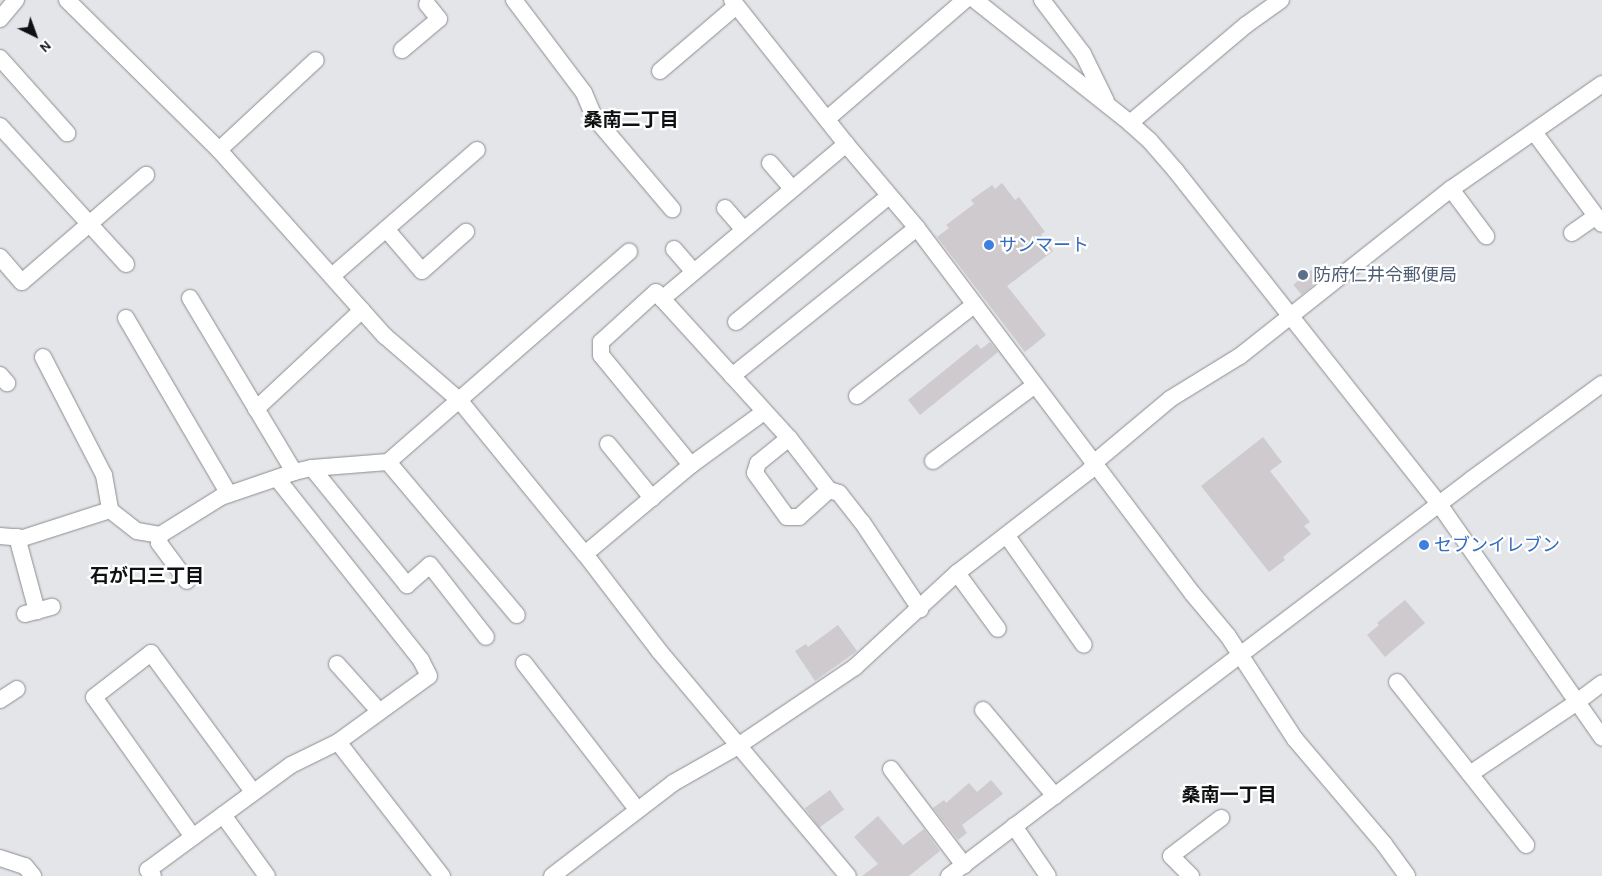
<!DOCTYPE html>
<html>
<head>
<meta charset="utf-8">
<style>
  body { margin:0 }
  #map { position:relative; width:1602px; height:876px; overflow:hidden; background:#e3e5e9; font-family:Karla,"Noto Sans JP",sans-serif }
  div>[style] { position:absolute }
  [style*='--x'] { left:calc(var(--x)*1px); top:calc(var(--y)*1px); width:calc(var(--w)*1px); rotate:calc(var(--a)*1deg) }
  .building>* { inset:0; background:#cecacd; transform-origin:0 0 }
  .roads { filter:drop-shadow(0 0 1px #8b8d90) drop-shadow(0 0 1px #8b8d90) }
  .minor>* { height:16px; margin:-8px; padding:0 8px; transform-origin:8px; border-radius:8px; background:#fff }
  .dots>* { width:14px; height:14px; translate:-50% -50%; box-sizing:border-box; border:2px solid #fff; border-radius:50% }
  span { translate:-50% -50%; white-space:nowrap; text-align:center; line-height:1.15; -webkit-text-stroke:4.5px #fff; paint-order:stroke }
  .shop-label { font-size:18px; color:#366cbe }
  .left { translate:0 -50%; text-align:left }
  .service-label { font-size:18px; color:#4e5e75 }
  .neighbourhood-label { font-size:19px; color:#0f1011; font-weight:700 }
  .north { position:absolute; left:10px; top:10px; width:50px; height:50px; -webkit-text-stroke:4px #fff; paint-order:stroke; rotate:138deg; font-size:14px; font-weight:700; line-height:20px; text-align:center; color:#0f1011 }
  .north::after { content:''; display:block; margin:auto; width:18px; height:22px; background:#0f1011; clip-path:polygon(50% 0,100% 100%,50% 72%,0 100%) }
</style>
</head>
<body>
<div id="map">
  <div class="building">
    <i style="clip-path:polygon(1002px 183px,1015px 200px,1019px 197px,1045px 232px,1041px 234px,1053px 251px,1007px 286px,1046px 335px,1025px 352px,937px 237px,949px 228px,946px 225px,974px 204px,971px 200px,992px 185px,995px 189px)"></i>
    <i style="left:1319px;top:264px;width:13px;height:33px;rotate:51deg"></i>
    <i style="clip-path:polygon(990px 342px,998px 352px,920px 415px,908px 400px,977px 344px,981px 349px)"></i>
    <i style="clip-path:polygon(1263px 437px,1282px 462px,1270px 471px,1310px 522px,1304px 526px,1311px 534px,1283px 557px,1285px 560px,1269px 572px,1201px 486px)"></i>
    <i style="clip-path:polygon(1405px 600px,1425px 623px,1385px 657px,1367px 635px,1379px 625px,1377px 623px)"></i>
    <i style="clip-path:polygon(838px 625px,857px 651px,815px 681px,795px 651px,806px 644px,808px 647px)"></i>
    <i style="clip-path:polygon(991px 780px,1003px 794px,962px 825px,967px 833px,958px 840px,933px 808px,944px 800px,946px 803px,969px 783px,977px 792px)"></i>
    <i style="left:830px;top:790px;width:24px;height:31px;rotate:54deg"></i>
    <i style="clip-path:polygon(878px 816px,903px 845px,924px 829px,940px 851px,909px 876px,862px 876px,878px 864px,854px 837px)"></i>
  </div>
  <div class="roads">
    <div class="minor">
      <i style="--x:67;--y:0;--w:214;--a:44.6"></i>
      <i style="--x:219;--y:150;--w:249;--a:48.3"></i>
      <i style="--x:385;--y:336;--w:99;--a:40.9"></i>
      <i style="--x:460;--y:401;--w:198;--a:50.8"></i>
      <i style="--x:585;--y:554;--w:123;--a:52.6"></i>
      <i style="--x:660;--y:652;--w:292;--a:50"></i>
      <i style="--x:514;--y:0;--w:116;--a:53"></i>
      <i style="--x:584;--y:93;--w:26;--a:67"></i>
      <i style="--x:594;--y:117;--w:121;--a:49.7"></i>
      <i style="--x:732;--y:0;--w:184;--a:51.6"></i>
      <i style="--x:846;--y:144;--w:110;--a:49.8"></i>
      <i style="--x:917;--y:228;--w:457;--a:53"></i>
      <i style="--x:1192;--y:593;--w:56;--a:50.1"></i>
      <i style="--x:1228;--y:636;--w:123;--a:57"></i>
      <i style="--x:1295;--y:739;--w:138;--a:49.7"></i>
      <i style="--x:1384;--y:844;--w:39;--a:54"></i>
      <i style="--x:975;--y:0;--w:198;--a:38.4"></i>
      <i style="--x:1130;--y:123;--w:27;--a:42"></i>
      <i style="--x:1150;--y:141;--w:40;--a:49"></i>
      <i style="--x:1176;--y:171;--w:424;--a:51.7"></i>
      <i style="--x:1439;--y:504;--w:285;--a:55.1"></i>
      <i style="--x:1042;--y:0;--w:68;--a:52.8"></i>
      <i style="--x:1083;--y:54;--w:52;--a:63.9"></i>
      <i style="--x:0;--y:19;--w:25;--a:-50"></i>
      <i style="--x:402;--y:50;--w:48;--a:-40"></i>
      <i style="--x:439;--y:19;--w:19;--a:-129"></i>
      <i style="--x:0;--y:58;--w:101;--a:48.2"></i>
      <i style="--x:660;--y:71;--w:100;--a:-40.5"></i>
      <i style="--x:827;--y:119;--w:182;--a:-40.8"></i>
      <i style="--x:1130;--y:123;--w:152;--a:-40.2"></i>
      <i style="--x:1246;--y:25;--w:43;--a:-35.5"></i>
      <i style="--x:0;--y:126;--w:187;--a:47.6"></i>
      <i style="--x:1534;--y:132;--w:114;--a:53.5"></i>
      <i style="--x:219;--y:150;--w:132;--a:-42.9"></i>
      <i style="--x:770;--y:163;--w:33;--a:49"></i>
      <i style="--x:1451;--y:189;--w:59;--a:53.3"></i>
      <i style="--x:725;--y:208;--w:28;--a:49"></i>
      <i style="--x:386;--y:229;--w:55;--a:49.4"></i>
      <i style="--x:422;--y:271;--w:59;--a:-41.6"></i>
      <i style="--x:1572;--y:233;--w:29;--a:-35"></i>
      <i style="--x:674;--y:249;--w:29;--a:49"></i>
      <i style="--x:0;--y:257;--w:33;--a:49"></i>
      <i style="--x:22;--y:282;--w:164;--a:-40.8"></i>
      <i style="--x:332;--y:276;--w:192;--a:-41"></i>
      <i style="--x:190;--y:298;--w:203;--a:59.1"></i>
      <i style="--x:662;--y:299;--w:241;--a:-40.1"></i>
      <i style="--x:126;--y:318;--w:204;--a:59.7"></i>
      <i style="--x:736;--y:322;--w:198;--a:-39.5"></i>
      <i style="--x:43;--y:357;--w:133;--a:62.7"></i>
      <i style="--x:104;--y:475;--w:36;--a:80"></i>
      <i style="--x:0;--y:375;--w:11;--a:49"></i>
      <i style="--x:732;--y:376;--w:237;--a:-38.7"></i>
      <i style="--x:857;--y:396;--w:148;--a:-37.9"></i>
      <i style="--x:256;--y:409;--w:145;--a:-43"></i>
      <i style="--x:789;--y:438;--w:40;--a:141"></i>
      <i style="--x:758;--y:463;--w:10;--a:107"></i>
      <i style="--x:755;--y:473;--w:54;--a:54"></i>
      <i style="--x:787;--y:517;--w:12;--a:0"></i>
      <i style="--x:799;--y:517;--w:40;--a:-42"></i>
      <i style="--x:608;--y:444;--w:70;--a:50.8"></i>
      <i style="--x:933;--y:461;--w:127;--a:-36.7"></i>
      <i style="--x:388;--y:462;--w:200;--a:49.9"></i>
      <i style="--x:691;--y:465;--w:142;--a:-129.3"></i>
      <i style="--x:601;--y:355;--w:13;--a:-90"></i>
      <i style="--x:601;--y:342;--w:74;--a:-42.3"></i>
      <i style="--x:656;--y:292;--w:197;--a:47.7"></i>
      <i style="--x:789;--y:438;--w:66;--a:52.4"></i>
      <i style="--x:829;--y:490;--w:10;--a:17"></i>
      <i style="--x:839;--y:493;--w:37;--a:52"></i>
      <i style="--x:862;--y:522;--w:105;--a:56.3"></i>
      <i style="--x:312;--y:468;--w:151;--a:50.9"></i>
      <i style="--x:407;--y:585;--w:30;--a:-41"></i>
      <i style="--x:430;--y:565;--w:91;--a:52.1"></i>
      <i style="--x:160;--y:535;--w:8;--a:97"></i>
      <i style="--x:159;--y:543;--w:47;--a:53.6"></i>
      <i style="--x:0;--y:536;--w:23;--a:5"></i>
      <i style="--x:23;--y:538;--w:91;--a:-17.8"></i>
      <i style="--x:110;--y:510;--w:34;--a:38"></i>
      <i style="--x:137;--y:531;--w:23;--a:10"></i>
      <i style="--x:160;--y:535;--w:72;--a:-31.9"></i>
      <i style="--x:221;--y:497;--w:77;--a:-18.9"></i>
      <i style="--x:294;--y:472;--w:18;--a:-13"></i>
      <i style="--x:312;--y:468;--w:76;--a:-4.5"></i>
      <i style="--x:388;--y:462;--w:320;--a:-41.1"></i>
      <i style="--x:1007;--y:536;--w:133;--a:54.8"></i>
      <i style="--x:17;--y:537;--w:77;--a:74.9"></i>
      <i style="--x:585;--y:554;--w:138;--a:-40"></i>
      <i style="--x:691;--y:465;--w:90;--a:-36"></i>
      <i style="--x:957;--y:573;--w:69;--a:53.8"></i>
      <i style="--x:25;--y:614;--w:28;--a:-15"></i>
      <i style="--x:524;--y:663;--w:185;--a:52.3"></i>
      <i style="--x:337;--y:664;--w:63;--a:48.2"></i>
      <i style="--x:1397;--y:682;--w:208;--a:51.6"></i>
      <i style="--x:0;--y:700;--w:20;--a:-33"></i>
      <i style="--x:983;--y:710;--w:112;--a:50.1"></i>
      <i style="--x:338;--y:742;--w:170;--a:52.2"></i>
      <i style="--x:891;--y:769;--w:121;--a:52.8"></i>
      <i style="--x:1470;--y:774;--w:129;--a:-33.9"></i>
      <i style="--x:1577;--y:702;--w:31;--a:-37"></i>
      <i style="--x:223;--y:815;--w:75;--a:54.2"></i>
      <i style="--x:1014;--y:826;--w:60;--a:55.8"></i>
      <i style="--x:193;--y:837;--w:171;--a:-125.3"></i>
      <i style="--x:94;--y:697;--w:72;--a:-37.7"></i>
      <i style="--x:151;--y:653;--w:172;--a:53.7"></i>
      <i style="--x:0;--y:858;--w:26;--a:18"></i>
      <i style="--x:25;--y:866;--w:13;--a:51"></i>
      <i style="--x:153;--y:876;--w:8;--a:-130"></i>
      <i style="--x:148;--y:870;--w:177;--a:-36.3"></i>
      <i style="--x:291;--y:765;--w:52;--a:-26.1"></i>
      <i style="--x:338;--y:742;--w:112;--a:-36"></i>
      <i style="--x:429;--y:676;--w:18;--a:-117"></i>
      <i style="--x:421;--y:660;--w:232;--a:-128.4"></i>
      <i style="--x:552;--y:876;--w:153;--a:-37.5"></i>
      <i style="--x:673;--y:783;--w:75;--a:-29.6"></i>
      <i style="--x:738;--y:746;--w:141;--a:-34"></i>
      <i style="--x:855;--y:667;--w:139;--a:-42.7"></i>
      <i style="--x:957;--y:573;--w:167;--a:-37.7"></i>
      <i style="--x:1089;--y:471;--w:11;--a:-56"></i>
      <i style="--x:1095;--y:462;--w:98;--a:-40"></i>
      <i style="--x:1170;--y:399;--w:82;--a:-31.6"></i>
      <i style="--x:1240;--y:356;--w:269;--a:-38.4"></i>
      <i style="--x:1451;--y:189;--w:184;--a:-34.8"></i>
      <i style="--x:949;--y:876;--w:657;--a:-37.2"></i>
      <i style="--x:1472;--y:479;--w:161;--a:-36.2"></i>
      <i style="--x:1191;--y:876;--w:28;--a:-135"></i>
      <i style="--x:1171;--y:856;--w:63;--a:-37.2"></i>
    </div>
  </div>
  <div class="dots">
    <i style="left:989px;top:245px;background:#3f7fe0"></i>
    <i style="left:1303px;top:275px;background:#5c6f8a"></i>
    <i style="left:1424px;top:545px;background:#3f7fe0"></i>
  </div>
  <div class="shop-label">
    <span class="left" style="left:999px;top:245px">サンマート</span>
    <span class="left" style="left:1434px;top:545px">セブンイレブン</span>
  </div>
  <div class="service-label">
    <span class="left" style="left:1313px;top:275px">防府仁井令郵便局</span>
  </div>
  <div class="neighbourhood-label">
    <span style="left:631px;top:121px">桑南二丁目</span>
    <span style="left:147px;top:577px">石が口三丁目</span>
    <span style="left:1229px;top:796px">桑南一丁目</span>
  </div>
  <div class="north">N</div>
</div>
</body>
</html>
